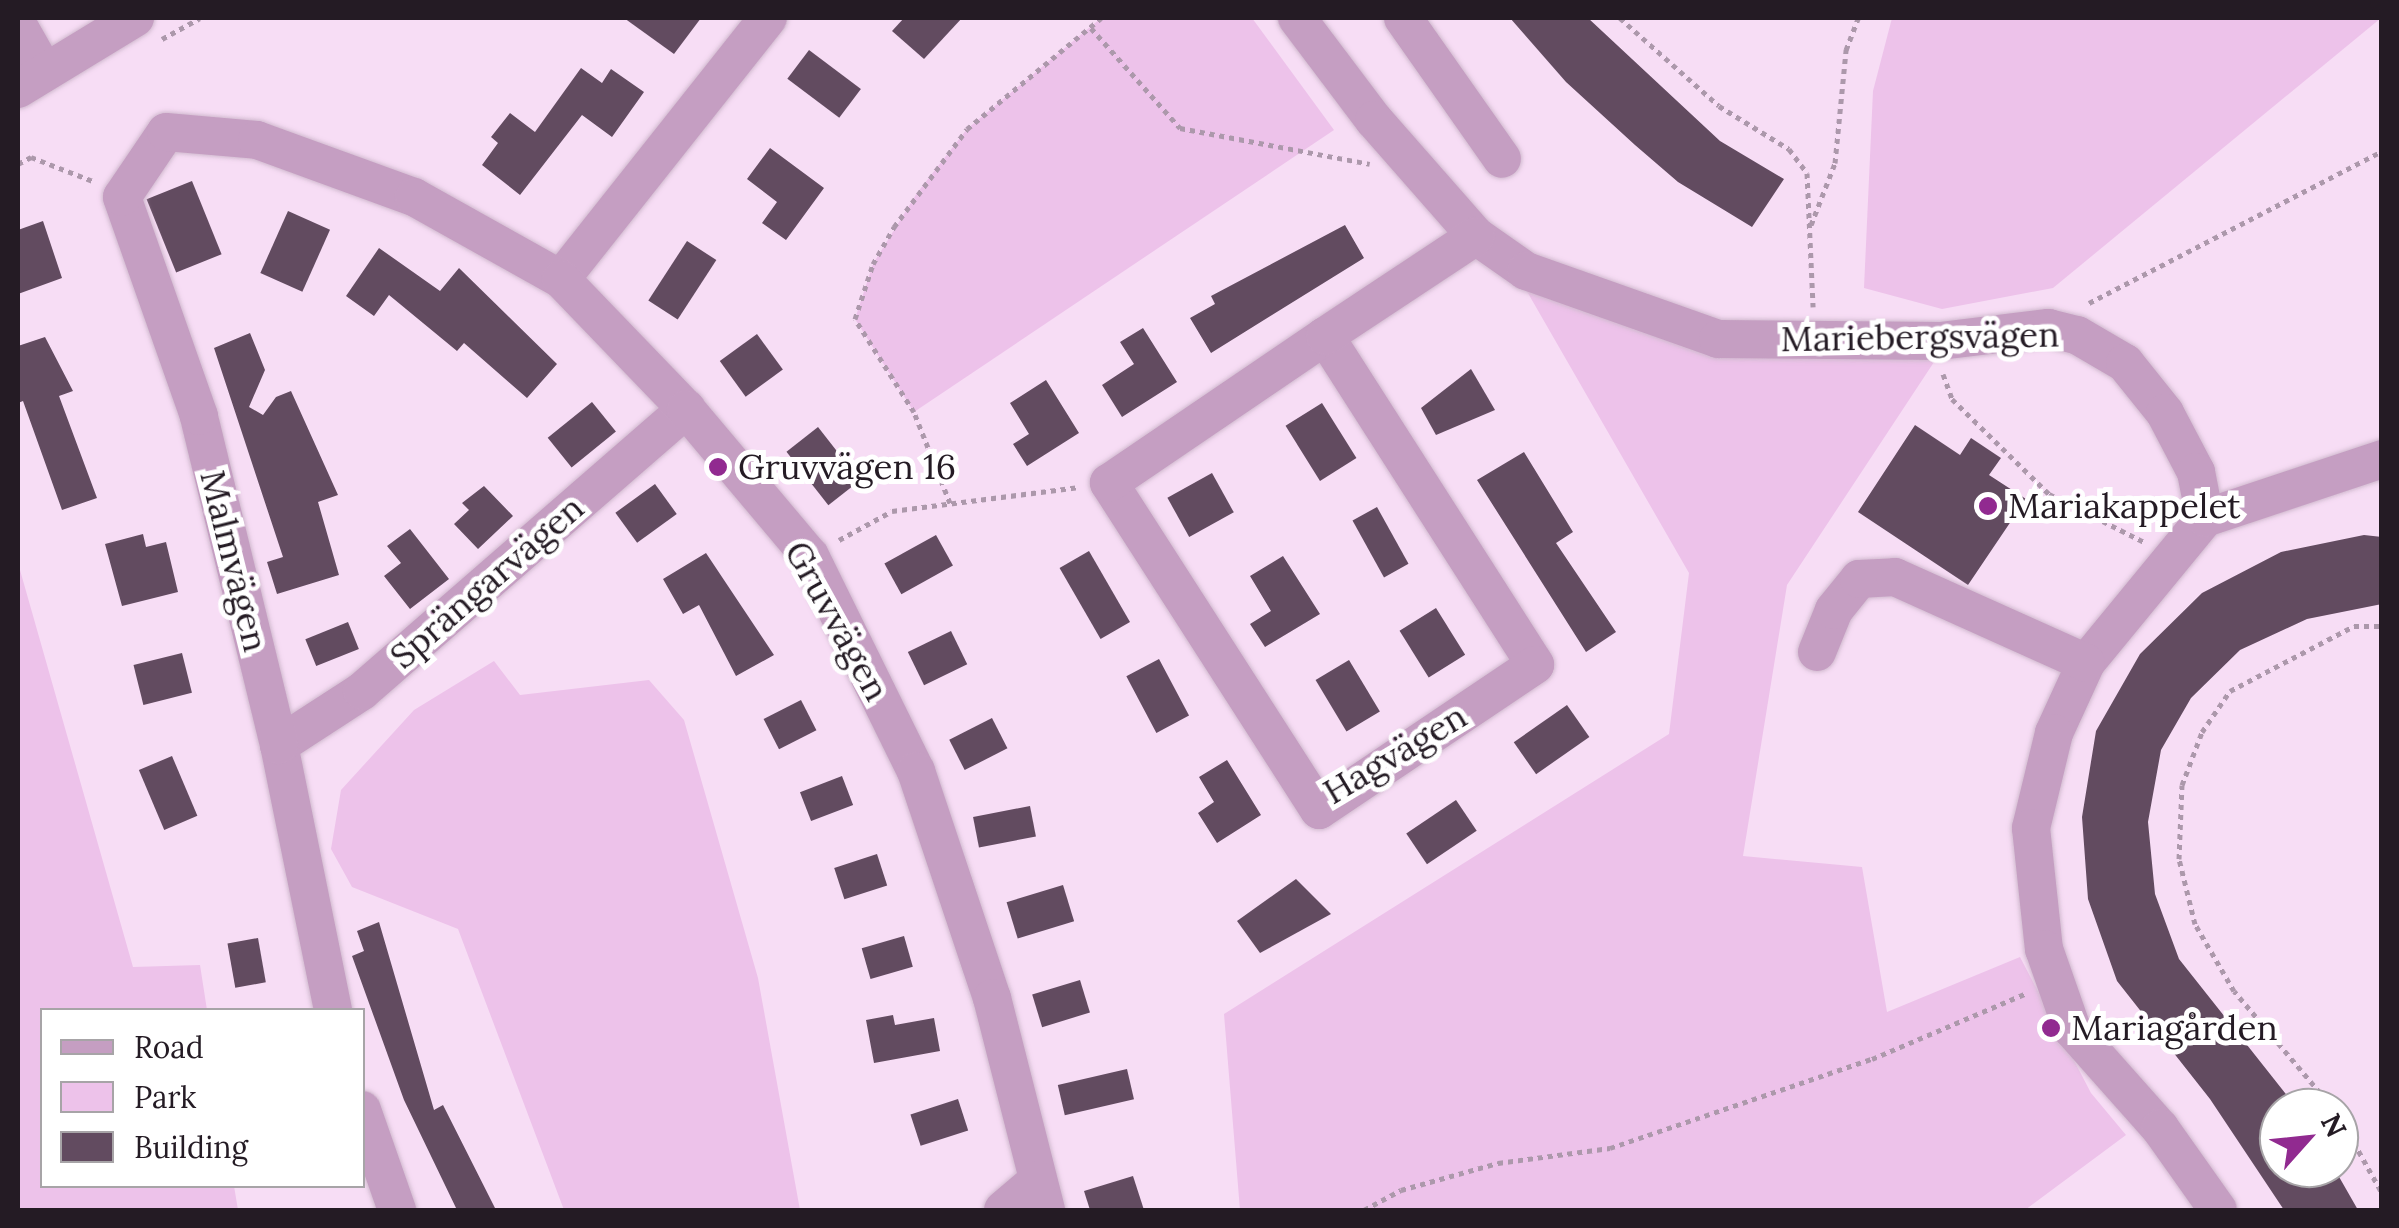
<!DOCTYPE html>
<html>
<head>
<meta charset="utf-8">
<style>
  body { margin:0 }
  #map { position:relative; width:2399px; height:1228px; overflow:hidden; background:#f7ddf5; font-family:Lora,serif }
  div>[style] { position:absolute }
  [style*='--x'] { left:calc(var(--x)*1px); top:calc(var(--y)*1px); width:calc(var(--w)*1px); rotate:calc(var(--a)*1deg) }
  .green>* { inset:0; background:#edc2ea }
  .building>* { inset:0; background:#624b60; transform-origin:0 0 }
  .path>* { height:5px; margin-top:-2.5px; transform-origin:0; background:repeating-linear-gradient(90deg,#ac98ab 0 5px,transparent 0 10px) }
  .roads { filter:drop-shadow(0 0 2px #d1bacf) drop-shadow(0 0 2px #d1bacf) }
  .minor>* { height:38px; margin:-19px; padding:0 19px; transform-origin:19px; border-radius:19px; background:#c59ec2 }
  .dots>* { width:28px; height:28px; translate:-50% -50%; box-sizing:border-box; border:5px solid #fff; border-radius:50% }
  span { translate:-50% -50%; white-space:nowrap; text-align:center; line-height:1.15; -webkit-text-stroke:10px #fff; paint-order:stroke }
  .street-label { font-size:35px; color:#241b24 }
  .poi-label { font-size:35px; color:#241b24 }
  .left { translate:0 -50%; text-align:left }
  .frame { position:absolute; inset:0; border:20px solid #241b24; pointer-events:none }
  .legend { position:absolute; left:40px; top:1008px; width:325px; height:180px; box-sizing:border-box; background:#fff; border:2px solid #a7a4a7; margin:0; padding:12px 18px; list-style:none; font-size:30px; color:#241b24 }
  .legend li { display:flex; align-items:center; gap:20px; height:50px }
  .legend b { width:50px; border:2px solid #a7a4a7 }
  .north { position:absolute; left:2259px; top:1088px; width:100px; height:100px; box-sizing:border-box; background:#fff; border:2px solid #a7a4a7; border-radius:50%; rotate:63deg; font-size:28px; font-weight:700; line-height:40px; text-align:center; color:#241b24 }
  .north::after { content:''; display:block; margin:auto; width:35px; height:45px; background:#912a90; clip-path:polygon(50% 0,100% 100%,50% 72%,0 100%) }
</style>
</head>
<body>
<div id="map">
  <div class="green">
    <i style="clip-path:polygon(1101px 18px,1252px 18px,1334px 130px,914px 412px,855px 319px,873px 264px,917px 193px,967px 129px)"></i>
    <i style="clip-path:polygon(1892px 18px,2381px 18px,2053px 288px,1942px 309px,1864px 288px,1873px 91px)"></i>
    <i style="clip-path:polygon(1521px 281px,1712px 354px,1936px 359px,1787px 585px,1743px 856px,1862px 867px,1887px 1012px,2020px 957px,2091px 1093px,2126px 1135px,2025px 1210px,1240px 1210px,1224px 1014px,1669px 734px,1689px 573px)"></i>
    <i style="clip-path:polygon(18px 563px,133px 967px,200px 965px,207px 1010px,42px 1010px,42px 1186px,234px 1186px,238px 1210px,18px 1210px)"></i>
    <i style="clip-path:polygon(494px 661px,520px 695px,649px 680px,684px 720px,758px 978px,800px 1210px,564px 1210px,458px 929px,352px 887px,331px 849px,341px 790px,414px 710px)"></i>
  </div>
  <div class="building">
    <i style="clip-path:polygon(624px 18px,701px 18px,674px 54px)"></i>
    <i style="clip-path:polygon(904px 18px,962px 18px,924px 59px,892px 31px)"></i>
    <i style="clip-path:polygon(1510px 18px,1588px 18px,1720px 141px,1784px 179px,1752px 227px,1678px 182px,1635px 145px,1566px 82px)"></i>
    <i style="left:809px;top:50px;width:65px;height:36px;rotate:37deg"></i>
    <i style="clip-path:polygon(581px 68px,602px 83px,611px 69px,644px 92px,612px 137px,582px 115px,520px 195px,482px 165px,498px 143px,491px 137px,510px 113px,535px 132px)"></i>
    <i style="clip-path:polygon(770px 148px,824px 188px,786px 240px,762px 223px,777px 202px,747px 179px)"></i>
    <i style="left:192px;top:181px;width:79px;height:49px;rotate:68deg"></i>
    <i style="left:288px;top:211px;width:46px;height:68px;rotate:24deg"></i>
    <i style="clip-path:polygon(43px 221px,62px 278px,18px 294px,18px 230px)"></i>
    <i style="clip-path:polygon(1345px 225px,1364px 258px,1211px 353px,1190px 318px,1215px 304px,1211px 296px)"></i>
    <i style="left:687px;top:241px;width:35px;height:71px;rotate:33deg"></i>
    <i style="clip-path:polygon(379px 248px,440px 291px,459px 268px,557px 364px,527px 398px,464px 343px,457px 351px,389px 295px,374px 316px,346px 296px)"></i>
    <i style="clip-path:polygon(1143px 328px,1177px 382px,1122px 417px,1102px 385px,1134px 364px,1120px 342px)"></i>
    <i style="clip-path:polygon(250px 333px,265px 370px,249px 407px,263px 415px,276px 397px,291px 391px,338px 495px,318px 502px,339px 575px,277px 594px,267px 562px,283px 557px,214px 348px)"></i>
    <i style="left:757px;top:334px;width:44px;height:46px;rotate:54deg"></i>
    <i style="clip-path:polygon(45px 337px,73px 391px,59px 396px,97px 498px,62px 510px,23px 401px,18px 403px,18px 346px)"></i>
    <i style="clip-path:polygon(1471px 369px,1495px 410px,1436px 435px,1421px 408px)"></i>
    <i style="clip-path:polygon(1046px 380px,1079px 433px,1027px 466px,1013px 444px,1029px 434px,1010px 403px)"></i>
    <i style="left:592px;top:402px;width:38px;height:57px;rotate:51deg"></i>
    <i style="left:1322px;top:403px;width:65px;height:43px;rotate:58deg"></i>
    <i style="clip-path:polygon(1915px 425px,1960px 455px,1971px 438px,2001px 458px,1989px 475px,2026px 499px,1968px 585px,1858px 512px)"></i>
    <i style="left:818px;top:427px;width:68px;height:40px;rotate:52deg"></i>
    <i style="clip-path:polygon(1524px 452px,1573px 532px,1556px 543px,1616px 632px,1586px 652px,1477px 480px)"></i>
    <i style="left:1212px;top:473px;width:45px;height:51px;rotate:61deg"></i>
    <i style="left:655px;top:484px;width:37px;height:49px;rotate:54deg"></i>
    <i style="clip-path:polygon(484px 486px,513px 516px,478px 549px,454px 524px,469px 510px,462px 503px)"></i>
    <i style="left:1377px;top:507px;width:65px;height:28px;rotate:61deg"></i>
    <i style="clip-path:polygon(410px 529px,449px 579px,410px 609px,384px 576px,401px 563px,387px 546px)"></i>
    <i style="clip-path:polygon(143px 534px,146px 547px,166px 542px,178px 592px,122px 606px,105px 544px)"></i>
    <i style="left:936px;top:535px;width:35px;height:59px;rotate:61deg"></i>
    <i style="clip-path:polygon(2364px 535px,2382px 537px,2382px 604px,2307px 619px,2240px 650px,2191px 698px,2161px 750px,2148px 822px,2155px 894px,2179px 959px,2297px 1108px,2279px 1108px,2279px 1168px,2334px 1168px,2358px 1210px,2284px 1210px,2210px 1099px,2117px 981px,2088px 899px,2082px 817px,2096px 731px,2140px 654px,2202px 593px,2281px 552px)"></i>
    <i style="left:1089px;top:551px;width:82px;height:34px;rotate:60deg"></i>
    <i style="clip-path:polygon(706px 553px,774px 655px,736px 676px,699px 605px,683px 614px,663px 579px)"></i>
    <i style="clip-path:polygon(1283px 556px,1320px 614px,1265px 647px,1250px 624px,1271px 611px,1250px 576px)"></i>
    <i style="left:1436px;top:608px;width:55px;height:43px;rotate:58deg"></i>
    <i style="left:348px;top:622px;width:29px;height:46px;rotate:68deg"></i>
    <i style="left:951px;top:631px;width:37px;height:48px;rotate:64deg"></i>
    <i style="left:182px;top:653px;width:41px;height:50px;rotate:76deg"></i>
    <i style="left:1159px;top:659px;width:64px;height:37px;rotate:62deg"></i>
    <i style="left:1349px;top:660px;width:60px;height:39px;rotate:59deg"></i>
    <i style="left:801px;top:700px;width:34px;height:42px;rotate:63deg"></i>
    <i style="left:1567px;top:705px;width:39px;height:65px;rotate:55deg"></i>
    <i style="left:992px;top:718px;width:34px;height:48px;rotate:63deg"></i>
    <i style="left:172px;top:756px;width:65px;height:36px;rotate:67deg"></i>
    <i style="clip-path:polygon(1227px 760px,1261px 815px,1217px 843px,1198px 813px,1214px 802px,1199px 777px)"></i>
    <i style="left:842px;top:776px;width:31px;height:45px;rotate:69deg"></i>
    <i style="left:1456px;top:800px;width:37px;height:60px;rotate:56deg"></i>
    <i style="left:1030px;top:806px;width:31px;height:58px;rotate:79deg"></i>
    <i style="left:877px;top:854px;width:33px;height:45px;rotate:72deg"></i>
    <i style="clip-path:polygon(1296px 879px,1331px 914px,1260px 953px,1237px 921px)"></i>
    <i style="left:1063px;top:885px;width:38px;height:59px;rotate:73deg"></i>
    <i style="clip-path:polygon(379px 922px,434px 1110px,443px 1105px,496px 1210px,457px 1210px,404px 1100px,352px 956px,364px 951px,357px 931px)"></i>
    <i style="left:904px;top:936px;width:32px;height:44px;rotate:74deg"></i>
    <i style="left:258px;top:938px;width:45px;height:31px;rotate:80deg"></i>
    <i style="left:1080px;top:980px;width:34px;height:50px;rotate:73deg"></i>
    <i style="clip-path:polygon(893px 1015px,895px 1025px,934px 1018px,940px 1051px,874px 1063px,866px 1020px)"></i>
    <i style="left:1127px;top:1069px;width:31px;height:71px;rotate:77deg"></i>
    <i style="left:958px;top:1099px;width:33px;height:50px;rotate:72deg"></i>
    <i style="clip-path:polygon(1133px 1176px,1144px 1210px,1090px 1210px,1084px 1191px)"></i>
  </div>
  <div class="path">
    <i style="--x:1620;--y:18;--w:132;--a:41.6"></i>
    <i style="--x:1719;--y:106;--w:82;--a:31.6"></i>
    <i style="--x:1789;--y:149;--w:30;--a:53"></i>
    <i style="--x:1807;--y:173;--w:134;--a:87.4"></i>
    <i style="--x:1091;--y:28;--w:134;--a:48.3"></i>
    <i style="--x:1180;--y:128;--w:193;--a:10.7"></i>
    <i style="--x:162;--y:39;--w:43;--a:-28.9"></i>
    <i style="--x:18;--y:164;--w:15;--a:-28"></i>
    <i style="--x:31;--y:157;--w:66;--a:21.2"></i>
    <i style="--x:1811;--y:225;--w:66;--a:-68.8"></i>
    <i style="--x:1835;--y:163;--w:114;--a:-84.4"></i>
    <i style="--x:1846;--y:50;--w:34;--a:-69"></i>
    <i style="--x:2089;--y:303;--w:330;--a:-27.4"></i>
    <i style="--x:1943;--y:374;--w:27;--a:70"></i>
    <i style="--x:1952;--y:399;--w:136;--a:44.4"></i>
    <i style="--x:2049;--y:494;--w:106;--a:26.8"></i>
    <i style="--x:950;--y:503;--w:98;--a:-111.6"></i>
    <i style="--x:914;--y:412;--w:110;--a:-122.4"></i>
    <i style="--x:855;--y:319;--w:58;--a:-71.9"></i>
    <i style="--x:873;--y:264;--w:43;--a:-60.4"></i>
    <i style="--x:894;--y:227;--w:122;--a:-53.3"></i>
    <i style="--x:967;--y:129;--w:174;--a:-39.6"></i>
    <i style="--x:839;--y:540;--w:60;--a:-28.7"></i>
    <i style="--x:892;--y:511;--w:189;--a:-7.3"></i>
    <i style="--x:2333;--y:1108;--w:153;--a:-130.2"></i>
    <i style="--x:2234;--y:991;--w:78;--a:-120.2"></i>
    <i style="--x:2195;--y:924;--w:67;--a:-103.8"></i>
    <i style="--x:2179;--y:859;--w:74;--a:-87.7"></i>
    <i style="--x:2182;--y:785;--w:57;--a:-69.3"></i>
    <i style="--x:2202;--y:732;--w:50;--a:-55.7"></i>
    <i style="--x:2230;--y:691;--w:140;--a:-27.7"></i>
    <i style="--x:2354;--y:626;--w:28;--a:0"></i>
    <i style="--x:2339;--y:1116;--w:88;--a:60.8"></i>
    <i style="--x:1364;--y:1210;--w:42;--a:-28.4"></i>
    <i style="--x:1401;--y:1190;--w:101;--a:-15.6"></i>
    <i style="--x:1498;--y:1163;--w:113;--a:-7.6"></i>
    <i style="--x:1610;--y:1148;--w:277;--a:-18.8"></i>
    <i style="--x:1872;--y:1059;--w:168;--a:-23.1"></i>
  </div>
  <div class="roads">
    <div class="minor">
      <i style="--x:1297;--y:18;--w:128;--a:53"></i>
      <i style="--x:1374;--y:120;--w:154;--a:48.7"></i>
      <i style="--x:1476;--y:236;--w:61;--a:35"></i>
      <i style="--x:1526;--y:271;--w:204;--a:19.5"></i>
      <i style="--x:1718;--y:339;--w:222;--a:0.5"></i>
      <i style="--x:1940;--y:341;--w:109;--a:-6.9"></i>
      <i style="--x:2048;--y:328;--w:30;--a:14"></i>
      <i style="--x:2077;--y:335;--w:56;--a:30.3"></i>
      <i style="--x:2125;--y:363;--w:64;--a:51.3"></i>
      <i style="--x:2165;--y:413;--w:67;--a:62.3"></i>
      <i style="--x:2196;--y:472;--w:47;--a:78.9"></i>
      <i style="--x:2205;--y:518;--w:188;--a:129.4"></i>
      <i style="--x:2086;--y:663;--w:77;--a:114.6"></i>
      <i style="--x:2054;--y:733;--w:98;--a:103.6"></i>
      <i style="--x:2031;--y:828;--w:122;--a:83.9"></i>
      <i style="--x:2044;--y:949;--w:85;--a:70.7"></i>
      <i style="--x:2072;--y:1029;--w:132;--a:48.4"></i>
      <i style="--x:2160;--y:1128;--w:100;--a:54.7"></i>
      <i style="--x:1403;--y:18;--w:172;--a:54.9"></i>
      <i style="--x:18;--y:25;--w:53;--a:60.5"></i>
      <i style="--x:18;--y:89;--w:137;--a:-31.3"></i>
      <i style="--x:561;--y:279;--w:333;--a:-51.6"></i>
      <i style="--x:1325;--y:336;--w:390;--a:57.4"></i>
      <i style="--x:1535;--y:665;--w:260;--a:146.1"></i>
      <i style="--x:1319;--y:810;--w:389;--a:-122.7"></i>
      <i style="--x:1109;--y:483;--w:261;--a:-34.2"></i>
      <i style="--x:1325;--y:336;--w:181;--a:-33.5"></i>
      <i style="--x:2205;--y:518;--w:187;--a:-18.4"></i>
      <i style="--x:1817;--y:652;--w:45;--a:-68"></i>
      <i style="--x:1834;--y:610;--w:40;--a:-51"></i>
      <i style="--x:1859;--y:579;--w:36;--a:-3"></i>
      <i style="--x:1895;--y:577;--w:209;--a:24.2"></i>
      <i style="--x:279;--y:745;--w:99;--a:-33"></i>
      <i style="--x:362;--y:691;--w:430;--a:-41"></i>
      <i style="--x:333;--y:1010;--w:270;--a:-101.5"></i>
      <i style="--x:279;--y:745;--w:339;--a:-103.7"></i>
      <i style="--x:199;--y:416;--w:232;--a:-109.4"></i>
      <i style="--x:122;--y:197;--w:78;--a:-55.9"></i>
      <i style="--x:166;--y:132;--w:91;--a:5"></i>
      <i style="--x:257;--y:140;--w:167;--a:20"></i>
      <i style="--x:414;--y:197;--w:168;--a:29.2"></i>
      <i style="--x:561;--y:279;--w:180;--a:46.1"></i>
      <i style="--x:686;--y:409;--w:192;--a:49.9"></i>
      <i style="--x:810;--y:556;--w:240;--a:63.8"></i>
      <i style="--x:916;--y:771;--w:239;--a:71.5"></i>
      <i style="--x:992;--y:998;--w:219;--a:75.7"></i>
      <i style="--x:362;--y:1110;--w:106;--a:70.7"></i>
      <i style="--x:1003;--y:1210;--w:46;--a:-40.6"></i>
    </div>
  </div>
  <div class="dots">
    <i style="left:718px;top:467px;background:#912a90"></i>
    <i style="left:1988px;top:506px;background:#912a90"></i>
    <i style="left:2051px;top:1028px;background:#912a90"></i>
  </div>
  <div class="street-label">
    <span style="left:1920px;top:337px;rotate:-1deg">Mariebergsvägen</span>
    <span style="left:234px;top:561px;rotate:76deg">Malmvägen</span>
    <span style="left:487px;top:582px;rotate:-41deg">Sprängarvägen</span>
    <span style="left:837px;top:621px;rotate:61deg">Gruvvägen</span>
    <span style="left:1395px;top:754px;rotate:-31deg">Hagvägen</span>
  </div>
  <div class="poi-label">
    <span class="left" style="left:738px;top:467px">Gruvvägen 16</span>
    <span class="left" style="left:2008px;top:506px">Mariakappelet</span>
    <span class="left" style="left:2071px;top:1028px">Mariagården</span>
  </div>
  <div class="frame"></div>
  <ul class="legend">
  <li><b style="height:12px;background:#c59ec2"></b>Road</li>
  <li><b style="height:28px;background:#edc2ea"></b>Park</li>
  <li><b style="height:28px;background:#624b60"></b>Building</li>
  </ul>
  <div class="north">N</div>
</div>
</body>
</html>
